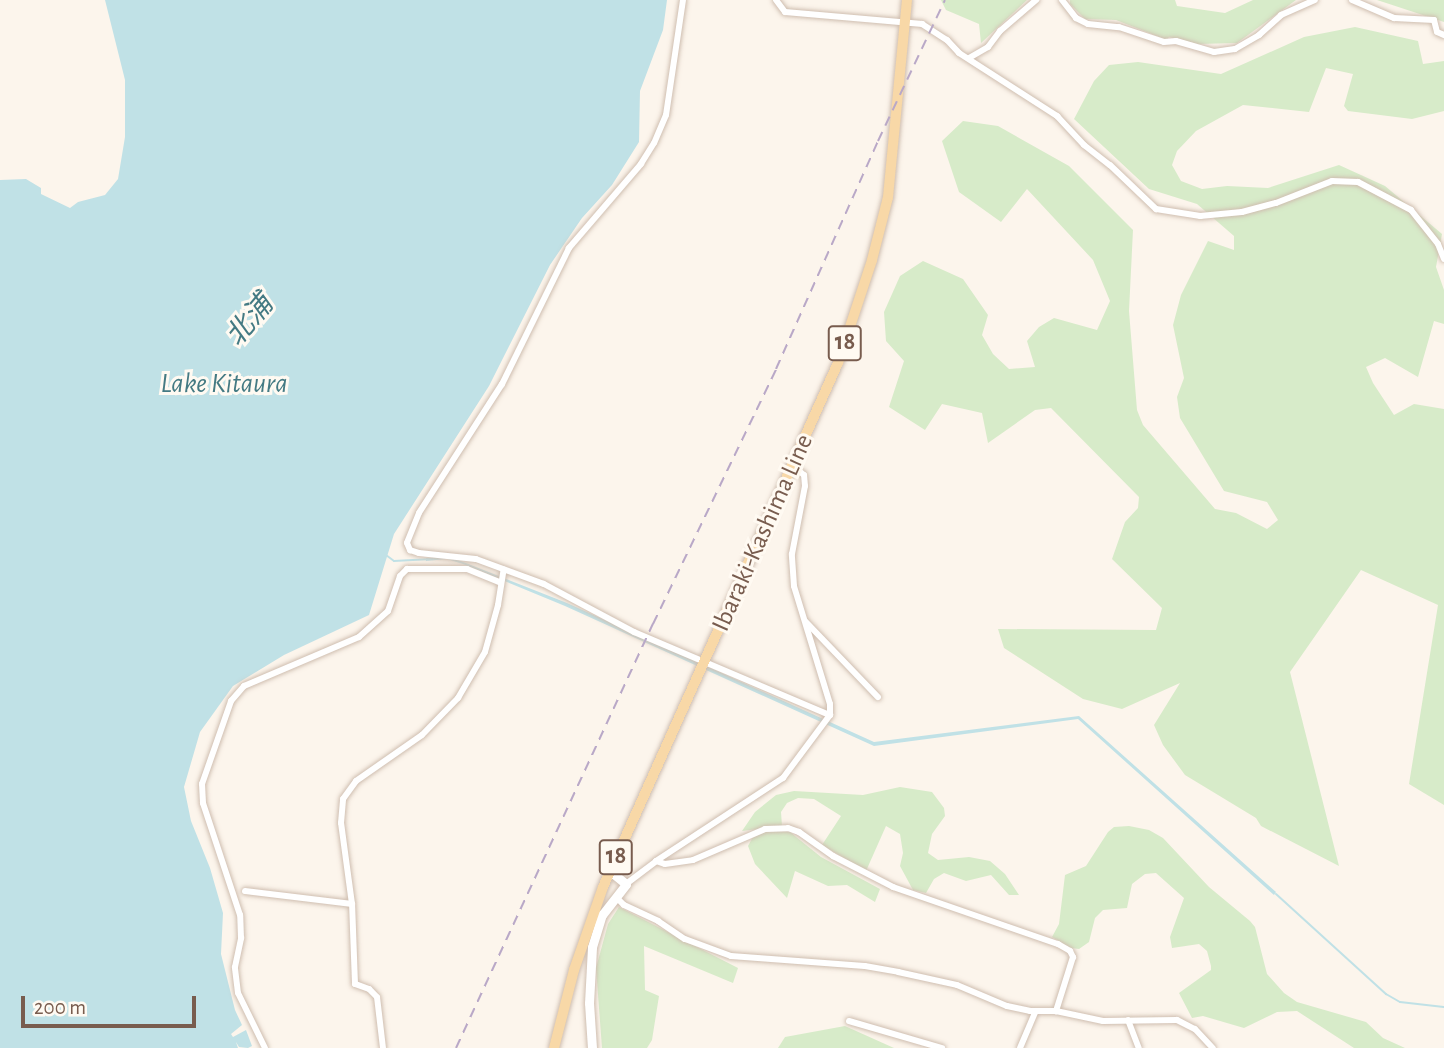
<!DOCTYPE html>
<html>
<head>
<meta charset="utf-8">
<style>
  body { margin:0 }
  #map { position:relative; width:1444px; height:1048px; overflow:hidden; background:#fcf5ec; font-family:"Alegreya Sans","Noto Sans JP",sans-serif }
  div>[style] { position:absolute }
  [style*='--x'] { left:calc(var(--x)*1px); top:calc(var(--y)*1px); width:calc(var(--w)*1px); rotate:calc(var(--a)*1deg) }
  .green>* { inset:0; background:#d7ebc9 }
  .water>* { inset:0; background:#c0e1e6 }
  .stream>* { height:2px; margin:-1px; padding:0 1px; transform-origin:1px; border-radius:1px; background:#c0e1e6 }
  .roads { filter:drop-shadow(0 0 2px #cfbeb0) drop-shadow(0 0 2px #cfbeb0) }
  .street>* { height:6px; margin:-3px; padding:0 3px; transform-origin:3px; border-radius:3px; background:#fff }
  .secondary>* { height:9px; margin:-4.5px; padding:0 4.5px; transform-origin:4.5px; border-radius:4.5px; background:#fff }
  .primary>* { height:10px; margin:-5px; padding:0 5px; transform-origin:5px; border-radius:5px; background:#f8d8a7 }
  .rail>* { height:2px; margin-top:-1px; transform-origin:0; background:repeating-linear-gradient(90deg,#b9a8c7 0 10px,transparent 0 17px) }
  span { translate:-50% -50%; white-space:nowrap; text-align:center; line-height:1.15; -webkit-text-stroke:6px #fffaf2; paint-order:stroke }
  .shield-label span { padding:2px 5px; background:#fffaf2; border:2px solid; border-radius:5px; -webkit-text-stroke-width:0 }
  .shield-label { font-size:24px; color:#785c4e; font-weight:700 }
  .street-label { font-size:26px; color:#785c4e }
  .water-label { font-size:28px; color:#447a83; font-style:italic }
  .scale { position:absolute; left:21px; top:996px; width:175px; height:32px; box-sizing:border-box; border:4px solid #785c4e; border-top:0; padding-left:9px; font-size:21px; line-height:24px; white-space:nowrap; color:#785c4e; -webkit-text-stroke:5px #fffaf2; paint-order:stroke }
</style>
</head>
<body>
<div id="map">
  <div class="green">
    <i style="clip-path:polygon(941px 0,1027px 0,981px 43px,979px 24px,946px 10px)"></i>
    <i style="clip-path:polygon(1070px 0,1175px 0,1177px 6px,1225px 13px,1253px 0,1296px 0,1237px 43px,1198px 44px,1169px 37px,1167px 40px,1116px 20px,1085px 19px,1070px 4px)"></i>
    <i style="clip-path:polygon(1377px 0,1444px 0,1444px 22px)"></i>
    <i style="clip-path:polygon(1355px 27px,1418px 41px,1423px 64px,1444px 61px,1444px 111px,1412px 119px,1348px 111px,1344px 106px,1353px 74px,1326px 68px,1309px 112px,1243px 105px,1196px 131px,1177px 151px,1172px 165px,1181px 181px,1202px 189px,1227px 186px,1268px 188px,1339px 165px,1385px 186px,1442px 234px,1436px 267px,1444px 290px,1444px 324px,1434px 321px,1418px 377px,1385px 358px,1366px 367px,1373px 383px,1394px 415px,1414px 404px,1444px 409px,1444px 805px,1409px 784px,1438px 605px,1361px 570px,1290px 672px,1339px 866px,1261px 826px,1256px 818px,1185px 775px,1163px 745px,1154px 725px,1180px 683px,1122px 709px,1083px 699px,1004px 648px,998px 629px,1156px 630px,1162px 608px,1112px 559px,1125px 522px,1138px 508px,1139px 497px,1051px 408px,1035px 410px,988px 443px,982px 413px,942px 404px,925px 430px,889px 407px,904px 361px,886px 341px,884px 312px,900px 276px,923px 261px,963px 279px,988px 315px,982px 335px,993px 354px,1009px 369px,1035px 367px,1027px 341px,1039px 327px,1054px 318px,1097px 330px,1110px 301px,1093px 260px,1027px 189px,1001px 222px,959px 192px,942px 141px,963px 121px,998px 126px,1069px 166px,1133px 230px,1129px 311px,1137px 410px,1143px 425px,1215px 509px,1236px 513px,1267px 529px,1278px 520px,1267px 502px,1224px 491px,1180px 418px,1177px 397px,1184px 378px,1173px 325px,1181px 295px,1208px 241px,1234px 250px,1234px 236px,1197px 204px,1149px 189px,1074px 119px,1094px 81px,1109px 65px,1138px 62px,1221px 74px,1304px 37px)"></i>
    <i style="clip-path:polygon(900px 787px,932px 792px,944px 808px,945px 816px,932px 834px,928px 853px,938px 860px,969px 857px,990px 861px,1005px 874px,1019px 895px,1009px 895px,991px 875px,966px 881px,944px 873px,934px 879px,926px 893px,913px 890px,900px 866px,903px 853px,900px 834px,886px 826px,866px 871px,822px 845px,841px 816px,814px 799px,798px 798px,787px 803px,781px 812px,782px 826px,742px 831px,755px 812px,776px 795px,794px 791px,863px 795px)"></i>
    <i style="clip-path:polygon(1129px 826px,1149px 830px,1163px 838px,1209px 887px,1250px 921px,1255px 927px,1267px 974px,1284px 993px,1297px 1002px,1366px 1022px,1383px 1038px,1405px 1048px,1354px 1048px,1297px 1011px,1277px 1012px,1244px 1028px,1203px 1016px,1192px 1018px,1179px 993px,1211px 970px,1211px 966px,1207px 951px,1199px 944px,1172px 948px,1170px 937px,1184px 898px,1156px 873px,1145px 874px,1132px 884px,1127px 908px,1103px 910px,1095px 918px,1089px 942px,1079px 949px,1071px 948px,1052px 937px,1059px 924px,1065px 875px,1086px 866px,1108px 832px,1114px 827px)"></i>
    <i style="clip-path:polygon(768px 829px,790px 832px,821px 857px,880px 889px,875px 902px,847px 885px,828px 886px,795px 871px,787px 898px,755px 864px,748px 846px,754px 835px)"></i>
    <i style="clip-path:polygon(619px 907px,738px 968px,733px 983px,644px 946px,645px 990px,659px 996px,652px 1040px,647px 1048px,602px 1048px,596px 968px,608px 924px)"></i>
    <i style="clip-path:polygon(845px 1026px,894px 1048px,778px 1048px,785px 1037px)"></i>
  </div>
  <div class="water">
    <i style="clip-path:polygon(105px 0,667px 0,663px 30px,640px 91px,639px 142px,612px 185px,582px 218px,550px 265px,489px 386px,394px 534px,369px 615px,284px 655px,233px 686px,200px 732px,184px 787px,191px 821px,210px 868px,223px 913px,221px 954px,235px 1010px,242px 1025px,231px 1034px,233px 1037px,246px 1030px,252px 1046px,248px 1048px,239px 1047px,236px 1042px,238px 1048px,0 1048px,0 180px,26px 179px,41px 188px,41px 194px,70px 208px,78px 202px,105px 195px,118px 179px,125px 137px,125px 80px)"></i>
    <i style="clip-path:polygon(448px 556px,567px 603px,874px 742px,1079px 716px,1276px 892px,1274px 895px,1078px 719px,874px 746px,565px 606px,463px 564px,447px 559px,426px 561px,426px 558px)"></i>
  </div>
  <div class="stream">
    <i style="--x:386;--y:555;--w:10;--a:37"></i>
    <i style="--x:394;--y:561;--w:33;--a:-3"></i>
    <i style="--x:1276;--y:894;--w:149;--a:42.3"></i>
    <i style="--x:1386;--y:994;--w:16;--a:30"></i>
    <i style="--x:1400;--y:1002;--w:44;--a:6.5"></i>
  </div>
  <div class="roads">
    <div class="street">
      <i style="--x:683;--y:0;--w:116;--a:98.4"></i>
      <i style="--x:666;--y:115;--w:30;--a:113"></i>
      <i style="--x:654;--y:143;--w:25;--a:122"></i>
      <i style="--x:641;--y:164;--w:111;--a:130.6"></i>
      <i style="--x:569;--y:248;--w:152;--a:116.2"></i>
      <i style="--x:502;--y:384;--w:153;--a:122.8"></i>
      <i style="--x:419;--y:513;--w:32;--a:112"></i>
      <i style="--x:407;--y:543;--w:8;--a:67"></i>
      <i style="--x:410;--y:550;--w:9;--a:18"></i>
      <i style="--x:419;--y:553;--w:57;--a:6"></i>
      <i style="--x:476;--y:559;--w:72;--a:20.2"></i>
      <i style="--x:544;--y:584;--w:102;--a:28.1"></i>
      <i style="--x:634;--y:632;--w:213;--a:23"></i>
      <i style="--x:776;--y:0;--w:15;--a:53"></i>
      <i style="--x:785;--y:12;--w:138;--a:5"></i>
      <i style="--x:922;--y:24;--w:30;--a:33"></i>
      <i style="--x:947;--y:40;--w:18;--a:47"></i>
      <i style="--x:959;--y:53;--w:117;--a:32.7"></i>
      <i style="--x:1057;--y:116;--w:40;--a:47"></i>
      <i style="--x:1084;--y:145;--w:33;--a:38"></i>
      <i style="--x:1110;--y:165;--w:64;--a:43.7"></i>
      <i style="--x:1156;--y:209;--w:45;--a:9"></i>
      <i style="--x:1200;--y:216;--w:42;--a:-5.4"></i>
      <i style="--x:1242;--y:212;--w:35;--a:-15"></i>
      <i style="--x:1276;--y:203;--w:60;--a:-21.4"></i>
      <i style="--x:1332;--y:181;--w:26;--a:2"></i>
      <i style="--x:1358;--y:182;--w:60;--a:27.8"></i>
      <i style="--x:1411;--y:210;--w:43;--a:51.5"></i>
      <i style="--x:1438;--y:244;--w:16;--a:68"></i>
      <i style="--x:1062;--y:0;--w:23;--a:52"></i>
      <i style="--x:1076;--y:18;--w:13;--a:27"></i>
      <i style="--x:1088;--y:24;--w:31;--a:6"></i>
      <i style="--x:1119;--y:27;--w:47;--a:18.4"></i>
      <i style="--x:1164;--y:42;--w:12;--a:-5"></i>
      <i style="--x:1176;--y:41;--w:40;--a:16"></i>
      <i style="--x:1214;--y:52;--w:21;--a:-8"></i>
      <i style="--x:1235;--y:49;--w:28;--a:-30"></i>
      <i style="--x:1259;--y:35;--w:30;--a:-42"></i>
      <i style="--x:1281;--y:15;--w:37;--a:-24"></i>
      <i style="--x:1352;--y:0;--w:46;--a:23.2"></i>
      <i style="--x:1394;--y:18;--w:40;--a:2.9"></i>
      <i style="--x:1434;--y:20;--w:12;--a:76"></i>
      <i style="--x:1437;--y:32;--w:8;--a:23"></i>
      <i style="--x:969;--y:58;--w:22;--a:-30"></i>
      <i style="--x:988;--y:47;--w:20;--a:-53"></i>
      <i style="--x:1000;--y:31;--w:48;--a:-40.7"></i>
      <i style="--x:806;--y:622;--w:104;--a:46.2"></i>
      <i style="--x:656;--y:861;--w:9;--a:18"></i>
      <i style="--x:665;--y:864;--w:28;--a:-8"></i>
      <i style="--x:693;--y:860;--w:78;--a:-23.3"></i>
      <i style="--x:765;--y:829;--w:23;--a:-2"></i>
      <i style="--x:788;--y:828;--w:12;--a:20"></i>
      <i style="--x:799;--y:832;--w:42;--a:35.2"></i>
      <i style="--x:833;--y:856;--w:68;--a:27.3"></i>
      <i style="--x:893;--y:887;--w:175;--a:19.1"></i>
      <i style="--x:1058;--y:944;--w:14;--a:30"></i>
      <i style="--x:1070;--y:951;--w:7;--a:63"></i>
      <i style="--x:1073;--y:957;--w:57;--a:107.5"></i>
      <i style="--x:626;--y:884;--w:38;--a:-37"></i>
      <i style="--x:656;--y:861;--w:152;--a:-33.2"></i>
      <i style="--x:783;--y:778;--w:79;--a:-53.3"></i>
      <i style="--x:830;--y:715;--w:11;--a:-90"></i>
      <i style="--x:830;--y:704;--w:123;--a:-107"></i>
      <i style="--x:794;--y:586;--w:32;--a:-94"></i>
      <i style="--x:792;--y:554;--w:69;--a:-79.2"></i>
      <i style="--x:805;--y:486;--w:11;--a:-95"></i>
      <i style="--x:804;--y:475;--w:13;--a:-141"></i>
      <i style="--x:245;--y:891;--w:108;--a:6.9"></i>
      <i style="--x:616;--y:897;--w:11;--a:45"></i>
      <i style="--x:624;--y:905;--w:38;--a:25"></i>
      <i style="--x:658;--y:921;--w:32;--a:34"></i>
      <i style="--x:685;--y:939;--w:49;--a:20.3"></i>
      <i style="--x:731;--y:956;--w:134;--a:4.3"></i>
      <i style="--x:865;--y:966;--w:34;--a:10"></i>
      <i style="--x:898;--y:972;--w:60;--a:12.4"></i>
      <i style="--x:957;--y:985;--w:54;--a:22.8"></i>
      <i style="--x:1007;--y:1006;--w:24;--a:12"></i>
      <i style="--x:1030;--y:1011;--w:26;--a:0"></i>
      <i style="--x:1056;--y:1011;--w:48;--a:12"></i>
      <i style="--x:1103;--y:1021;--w:74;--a:-0.8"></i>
      <i style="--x:1177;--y:1020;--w:20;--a:27"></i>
      <i style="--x:1195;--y:1029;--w:26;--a:47"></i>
      <i style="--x:1128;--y:1020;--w:30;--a:69"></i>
      <i style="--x:849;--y:1021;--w:97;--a:16.2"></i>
      <i style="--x:265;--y:1048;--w:61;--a:-116.1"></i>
      <i style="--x:238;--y:993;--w:26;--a:-97"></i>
      <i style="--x:235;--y:967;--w:30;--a:-78"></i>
      <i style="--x:241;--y:938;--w:23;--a:-92"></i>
      <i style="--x:240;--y:915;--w:118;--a:-108.3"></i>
      <i style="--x:203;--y:803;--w:19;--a:-93"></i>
      <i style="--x:202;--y:784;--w:88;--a:-70.7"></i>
      <i style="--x:231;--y:701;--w:20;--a:-49"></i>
      <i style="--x:244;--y:686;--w:125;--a:-23.1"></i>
      <i style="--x:359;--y:637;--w:39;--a:-42"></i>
      <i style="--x:388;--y:611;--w:37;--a:-71"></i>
      <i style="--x:400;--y:576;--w:10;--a:-45"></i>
      <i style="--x:407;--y:569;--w:60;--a:0"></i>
      <i style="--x:467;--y:569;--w:35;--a:22"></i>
      <i style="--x:383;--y:1048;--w:51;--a:-96.7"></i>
      <i style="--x:377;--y:997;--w:11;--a:-135"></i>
      <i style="--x:369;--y:989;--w:15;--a:-160"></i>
      <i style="--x:355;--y:984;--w:80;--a:-92.1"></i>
      <i style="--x:352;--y:904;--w:82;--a:-97.7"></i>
      <i style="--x:341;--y:823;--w:24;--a:-85"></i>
      <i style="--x:343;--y:799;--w:22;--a:-54"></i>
      <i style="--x:356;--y:781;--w:80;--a:-34.9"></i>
      <i style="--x:422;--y:735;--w:52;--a:-45.8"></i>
      <i style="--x:458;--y:698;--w:53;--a:-59.6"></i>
      <i style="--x:485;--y:652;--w:49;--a:-74.5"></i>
      <i style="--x:498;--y:605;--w:36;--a:-81"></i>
      <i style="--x:1020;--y:1048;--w:39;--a:-67"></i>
      <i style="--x:1035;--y:1012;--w:4;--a:-166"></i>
    </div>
    <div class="secondary">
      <i style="--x:592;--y:1048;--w:45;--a:-93.8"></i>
      <i style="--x:589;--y:1003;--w:56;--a:-86.9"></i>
      <i style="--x:592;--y:947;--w:34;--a:-73"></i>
      <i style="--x:602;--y:915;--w:39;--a:-52"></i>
      <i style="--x:626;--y:884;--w:21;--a:-141"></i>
    </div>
    <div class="primary">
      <i style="--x:554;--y:1048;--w:81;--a:-75.6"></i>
      <i style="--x:574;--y:970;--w:88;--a:-70.7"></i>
      <i style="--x:603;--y:887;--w:574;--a:-65.85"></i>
      <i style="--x:838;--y:363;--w:108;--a:-71.7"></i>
      <i style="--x:872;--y:260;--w:65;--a:-75.7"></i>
      <i style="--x:888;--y:197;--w:198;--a:-84.5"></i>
    </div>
  </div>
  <div class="rail">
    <i style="--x:456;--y:1048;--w:468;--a:-65.1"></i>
    <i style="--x:653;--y:624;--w:283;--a:-64.2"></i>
    <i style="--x:776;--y:369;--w:250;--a:-65.9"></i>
    <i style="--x:878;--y:141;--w:156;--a:-64.6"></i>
  </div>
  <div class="shield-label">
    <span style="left:845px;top:343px">18</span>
    <span style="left:616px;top:857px">18</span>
  </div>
  <div class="street-label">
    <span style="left:763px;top:533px;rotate:-66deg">Ibaraki-Kashima Line</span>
  </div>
  <div class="water-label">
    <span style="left:250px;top:321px;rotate:-50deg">北浦</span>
    <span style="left:224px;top:384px">Lake Kitaura</span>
  </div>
  <div class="scale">200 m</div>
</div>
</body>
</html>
